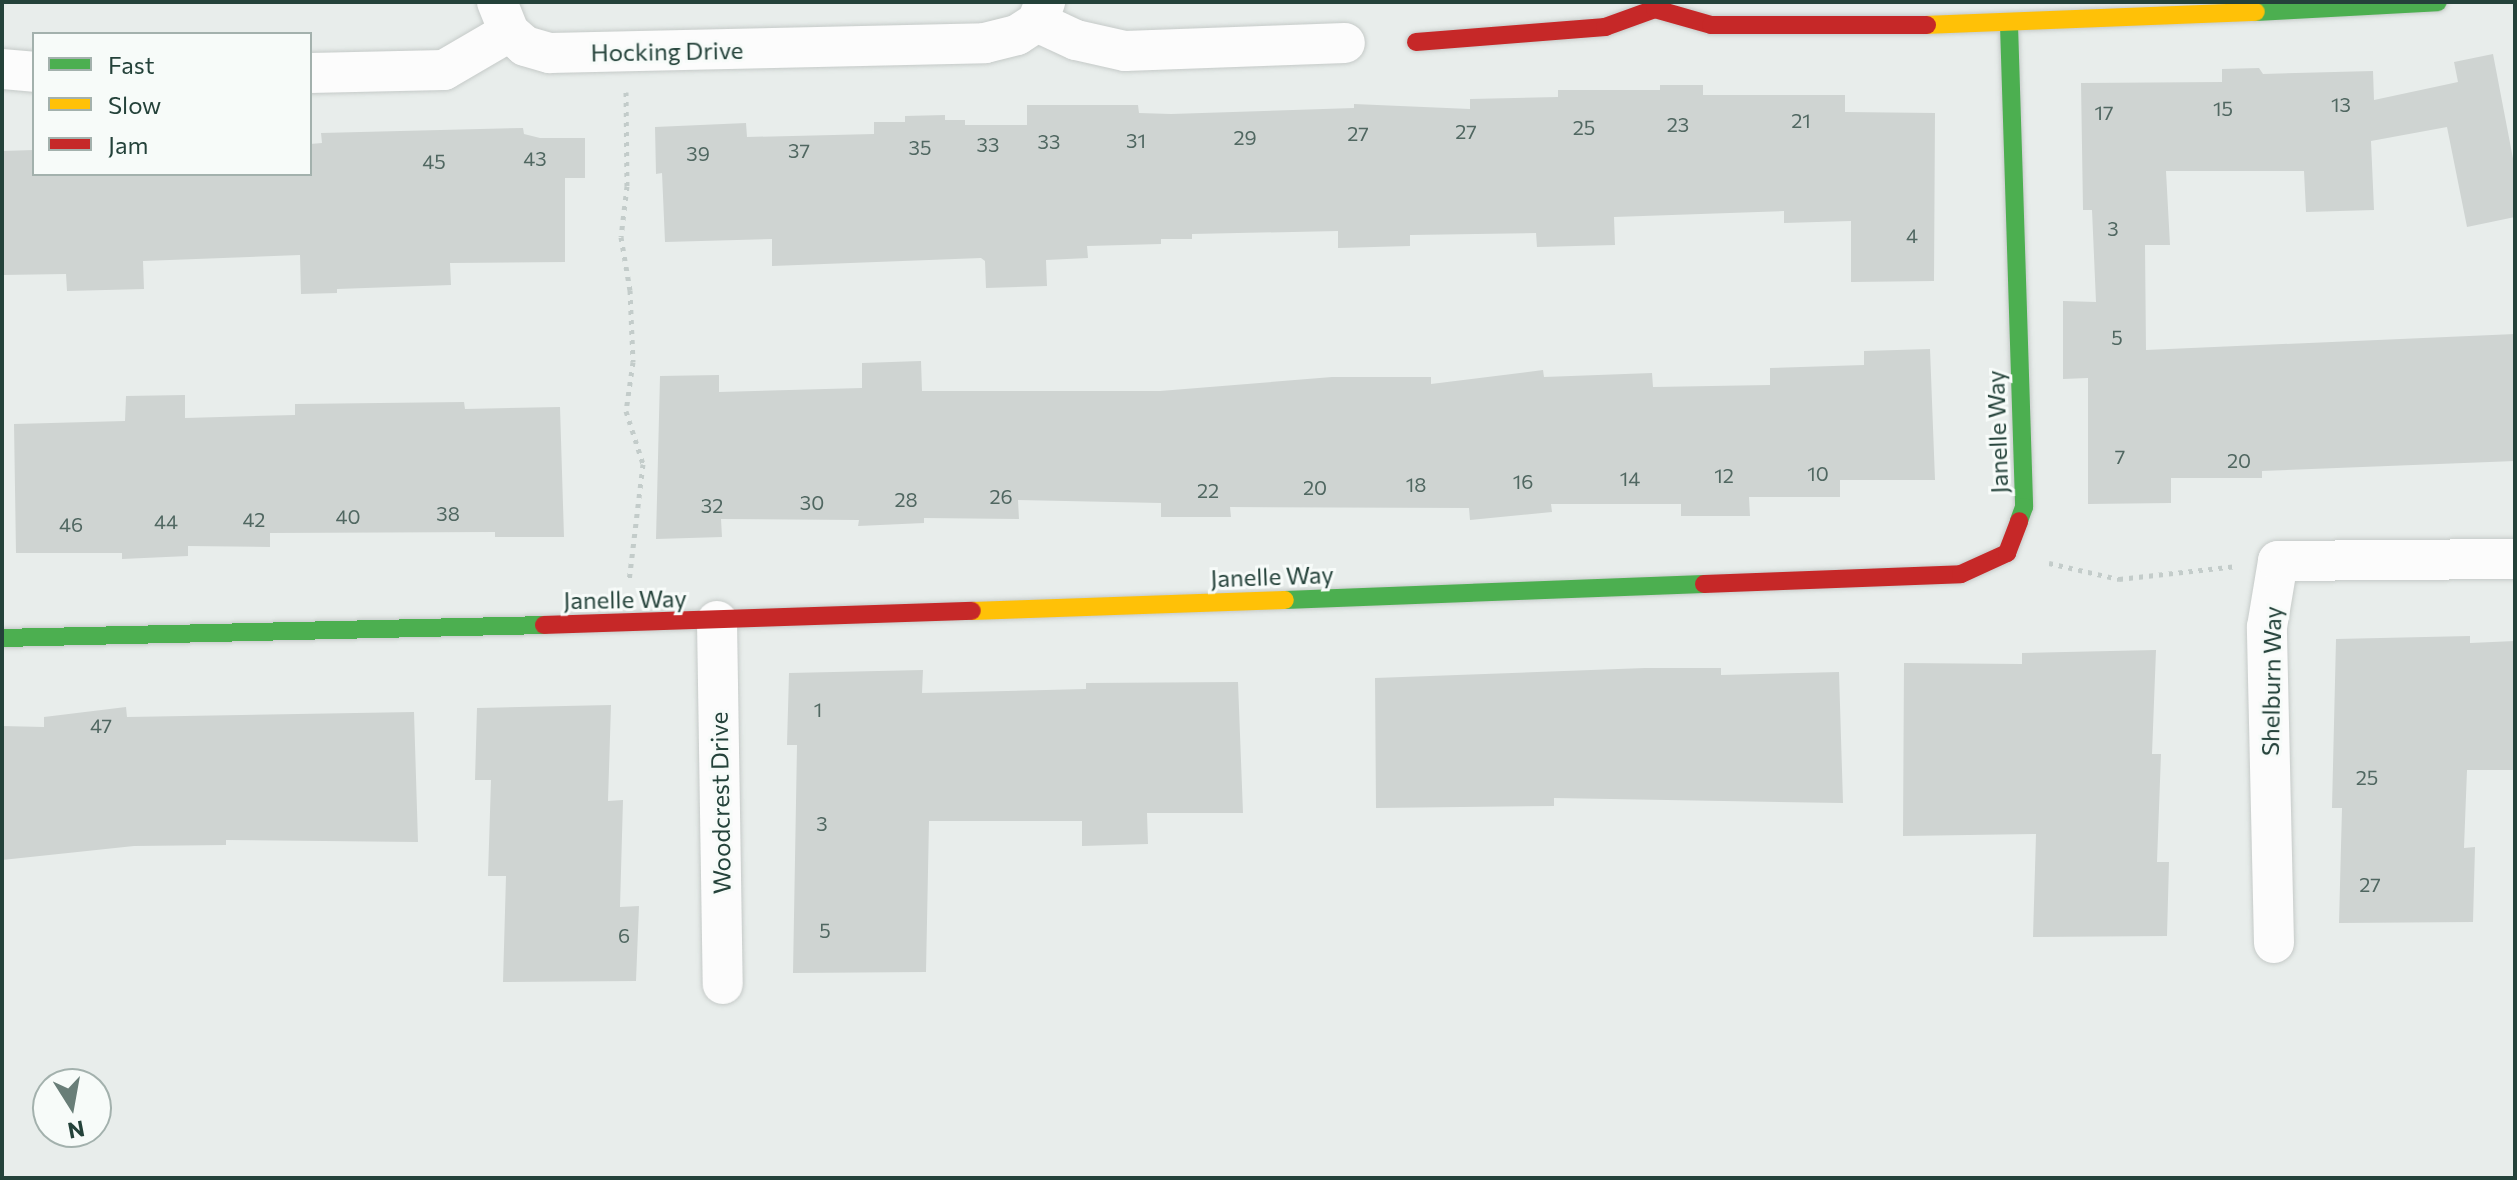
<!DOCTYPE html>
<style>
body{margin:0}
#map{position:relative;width:2517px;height:1180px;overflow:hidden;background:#e8edeb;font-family:Commissioner,sans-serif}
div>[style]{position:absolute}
.building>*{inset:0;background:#cfd4d2}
.path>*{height:5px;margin-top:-2.5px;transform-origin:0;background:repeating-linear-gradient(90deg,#c3ccca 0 4px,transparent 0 10px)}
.roads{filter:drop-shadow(0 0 2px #c5cac8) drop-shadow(0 0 2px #c5cac8)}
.street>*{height:40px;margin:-20px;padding:0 20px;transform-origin:20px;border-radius:20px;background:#fcfcfc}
.fast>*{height:18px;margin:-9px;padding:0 9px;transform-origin:9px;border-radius:9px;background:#4caf50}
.slow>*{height:18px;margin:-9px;padding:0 9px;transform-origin:9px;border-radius:9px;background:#ffc107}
.jam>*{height:18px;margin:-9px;padding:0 9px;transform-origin:9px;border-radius:9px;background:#c62828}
span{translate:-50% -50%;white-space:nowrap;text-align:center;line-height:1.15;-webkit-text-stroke:6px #f7fbf9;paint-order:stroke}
.number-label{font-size:20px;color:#506761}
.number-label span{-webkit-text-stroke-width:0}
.street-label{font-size:24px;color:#24423a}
.frame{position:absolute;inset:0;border:4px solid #24423a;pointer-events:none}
.legend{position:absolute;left:32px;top:32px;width:280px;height:144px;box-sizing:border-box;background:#f7fbf9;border:2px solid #a3b1ad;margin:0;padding:10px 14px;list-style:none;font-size:24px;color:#24423a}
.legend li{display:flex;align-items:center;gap:16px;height:40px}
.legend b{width:40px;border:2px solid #a3b1ad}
.north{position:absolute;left:32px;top:1068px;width:80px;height:80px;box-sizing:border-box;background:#f7fbf9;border:2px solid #a3b1ad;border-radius:50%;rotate:169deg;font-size:22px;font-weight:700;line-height:32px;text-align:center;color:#24423a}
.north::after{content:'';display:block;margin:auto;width:28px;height:36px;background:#697e78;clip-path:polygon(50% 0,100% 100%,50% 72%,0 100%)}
</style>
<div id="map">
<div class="building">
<i style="clip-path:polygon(2493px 54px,2515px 169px,2515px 217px,2467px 227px,2447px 127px,2371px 141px,2374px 210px,2306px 212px,2304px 171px,2166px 171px,2170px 245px,2145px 245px,2146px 350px,2515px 334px,2515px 461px,2262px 471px,2262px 478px,2171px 478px,2171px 503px,2088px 504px,2088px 378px,2063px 379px,2063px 301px,2096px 302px,2092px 210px,2083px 210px,2081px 83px,2222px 82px,2222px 69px,2259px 68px,2263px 74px,2373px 71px,2374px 100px,2458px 82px,2454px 62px)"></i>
<i style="clip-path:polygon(1660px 85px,1703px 85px,1703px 95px,1845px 95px,1845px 112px,1935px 113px,1934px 281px,1851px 282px,1851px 221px,1784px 223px,1784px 211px,1614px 217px,1615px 245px,1537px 247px,1536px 233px,1410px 235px,1410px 246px,1338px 248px,1338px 231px,1192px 234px,1192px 239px,1161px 239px,1161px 244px,1087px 246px,1088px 258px,1046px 260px,1047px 286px,986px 288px,985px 261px,981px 258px,772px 266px,772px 239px,665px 242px,662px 173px,656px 174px,655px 127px,746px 123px,747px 137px,874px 134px,874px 122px,905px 122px,905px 116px,945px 115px,945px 120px,965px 120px,965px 125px,1027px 125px,1027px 105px,1138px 105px,1139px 113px,1171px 114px,1354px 108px,1354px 104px,1470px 109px,1470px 99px,1558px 97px,1558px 90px,1660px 90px)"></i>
<i style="clip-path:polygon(523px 128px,524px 134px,540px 138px,585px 138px,585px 178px,565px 178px,565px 262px,450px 263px,451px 285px,337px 289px,337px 293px,301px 294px,300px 255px,143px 261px,144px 289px,67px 291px,66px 274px,2px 275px,2px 151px,34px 150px,34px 174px,310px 174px,310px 144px,322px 143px,321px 133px)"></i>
<i style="clip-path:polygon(1930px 349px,1935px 480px,1840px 480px,1840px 497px,1749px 497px,1750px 516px,1681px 516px,1681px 504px,1551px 504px,1552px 512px,1470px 520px,1469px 508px,1230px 507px,1231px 517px,1161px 517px,1161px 503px,1018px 500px,1019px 519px,924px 518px,924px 523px,858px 526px,859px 520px,721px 519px,722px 537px,656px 539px,660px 376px,719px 375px,719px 392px,862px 388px,862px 363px,921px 361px,922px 391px,1160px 391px,1332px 377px,1431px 377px,1431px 384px,1543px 370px,1544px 377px,1652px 373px,1653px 387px,1770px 385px,1770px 368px,1864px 365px,1864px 351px)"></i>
<i style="clip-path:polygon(185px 395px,185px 418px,295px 415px,295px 404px,464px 402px,465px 409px,560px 407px,564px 537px,495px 537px,495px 532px,270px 533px,270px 547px,188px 546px,188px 556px,122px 559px,122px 553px,16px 553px,14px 424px,125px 421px,126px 396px)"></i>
<i style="clip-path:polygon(2470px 636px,2470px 643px,2515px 641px,2515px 770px,2467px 770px,2464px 848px,2475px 847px,2473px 922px,2339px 923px,2342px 808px,2332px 808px,2336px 639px)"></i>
<i style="clip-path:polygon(2156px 650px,2152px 754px,2161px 754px,2157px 862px,2169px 862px,2167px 936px,2033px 937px,2036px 834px,1903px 836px,1904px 663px,2022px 664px,2022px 653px)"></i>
<i style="clip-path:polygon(1645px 668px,1721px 668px,1721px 675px,1839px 672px,1843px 803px,1554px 798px,1554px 806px,1376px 808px,1375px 678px)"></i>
<i style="clip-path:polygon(923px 670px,922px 693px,1086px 689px,1086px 683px,1238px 682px,1243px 813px,1147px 813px,1148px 844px,1082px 846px,1082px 821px,929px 821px,926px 972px,793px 973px,797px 745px,787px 745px,789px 673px)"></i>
<i style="clip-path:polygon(611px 705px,608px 801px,623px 800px,620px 907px,639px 906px,636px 981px,503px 982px,506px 876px,488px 876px,491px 780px,475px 780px,477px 708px)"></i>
<i style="clip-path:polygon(126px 707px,127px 717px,414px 712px,418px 842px,226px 840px,226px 845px,134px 846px,2px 860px,2px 726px,44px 727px,44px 717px)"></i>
</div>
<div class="path">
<i style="left:626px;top:92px;width:94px;rotate:89.4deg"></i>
<i style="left:627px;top:186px;width:51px;rotate:96.7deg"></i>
<i style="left:621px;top:237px;width:54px;rotate:80.4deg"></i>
<i style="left:630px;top:290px;width:72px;rotate:87.6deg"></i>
<i style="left:633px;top:362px;width:49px;rotate:98.1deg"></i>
<i style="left:626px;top:411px;width:56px;rotate:72.2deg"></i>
<i style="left:643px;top:464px;width:118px;rotate:96.8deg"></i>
<i style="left:2049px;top:563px;width:72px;rotate:12.9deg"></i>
<i style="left:2119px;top:579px;width:119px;rotate:-6.3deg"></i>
</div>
<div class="roads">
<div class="street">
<i style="left:497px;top:2px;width:32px;rotate:68deg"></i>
<i style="left:509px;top:32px;width:21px;rotate:41deg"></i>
<i style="left:525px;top:46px;width:26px;rotate:16deg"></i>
<i style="left:550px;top:53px;width:435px;rotate:-1.3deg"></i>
<i style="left:985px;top:43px;width:33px;rotate:-14deg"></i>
<i style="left:1017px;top:35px;width:24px;rotate:-33deg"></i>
<i style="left:1037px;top:22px;width:22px;rotate:-68deg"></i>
<i style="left:1037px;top:22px;width:43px;rotate:24.8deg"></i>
<i style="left:1076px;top:40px;width:50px;rotate:12.7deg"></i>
<i style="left:1125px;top:51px;width:220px;rotate:-2.1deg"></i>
<i style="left:2px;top:69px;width:32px;rotate:5deg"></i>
<i style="left:310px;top:73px;width:134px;rotate:-1.3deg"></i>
<i style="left:444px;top:70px;width:75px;rotate:-30.3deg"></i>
<i style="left:717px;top:621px;width:363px;rotate:89.1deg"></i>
<i style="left:2274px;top:943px;width:316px;rotate:-91.3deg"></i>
<i style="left:2267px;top:627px;width:67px;rotate:-80.5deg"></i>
<i style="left:2278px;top:561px;width:237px;rotate:-0.5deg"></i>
</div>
<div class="fast">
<i style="left:2256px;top:12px;width:182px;rotate:-3.1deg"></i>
<i style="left:2009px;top:25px;width:482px;rotate:88.2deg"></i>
<i style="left:2024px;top:507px;width:15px;rotate:110deg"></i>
<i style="left:1285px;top:600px;width:419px;rotate:-2.2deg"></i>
<i style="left:2px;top:638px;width:542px;rotate:-1.37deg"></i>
</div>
<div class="slow">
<i style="left:1927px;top:25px;width:329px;rotate:-2.3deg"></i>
<i style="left:972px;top:611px;width:313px;rotate:-2deg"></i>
</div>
<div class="jam">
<i style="left:1416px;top:42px;width:190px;rotate:-4.5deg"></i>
<i style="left:1605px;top:27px;width:53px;rotate:-19.8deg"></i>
<i style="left:1655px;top:9px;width:58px;rotate:15.9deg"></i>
<i style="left:1711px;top:25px;width:216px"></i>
<i style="left:1704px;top:584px;width:257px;rotate:-2.2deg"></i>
<i style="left:1961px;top:574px;width:51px;rotate:-24.5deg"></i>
<i style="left:2007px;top:553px;width:34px;rotate:-69deg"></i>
<i style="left:544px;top:625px;width:428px;rotate:-1.9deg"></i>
</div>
</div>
<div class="number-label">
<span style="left:2341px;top:104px">13</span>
<span style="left:2223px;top:108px">15</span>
<span style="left:2104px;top:112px">17</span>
<span style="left:1801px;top:120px">21</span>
<span style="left:1678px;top:124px">23</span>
<span style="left:1584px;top:127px">25</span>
<span style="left:1466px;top:131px">27</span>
<span style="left:1358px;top:133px">27</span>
<span style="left:1245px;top:137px">29</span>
<span style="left:1136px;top:140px">31</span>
<span style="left:1049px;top:141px">33</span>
<span style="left:988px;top:144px">33</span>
<span style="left:920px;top:147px">35</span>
<span style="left:799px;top:150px">37</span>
<span style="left:698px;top:153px">39</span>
<span style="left:535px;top:158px">43</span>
<span style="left:434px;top:161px">45</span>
<span style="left:2113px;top:228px">3</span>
<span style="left:1912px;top:235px">4</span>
<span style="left:2117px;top:337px">5</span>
<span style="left:2120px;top:456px">7</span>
<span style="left:2239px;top:460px">20</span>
<span style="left:1818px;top:473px">10</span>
<span style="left:1724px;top:475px">12</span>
<span style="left:1630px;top:478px">14</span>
<span style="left:1523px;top:481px">16</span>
<span style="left:1416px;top:484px">18</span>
<span style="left:1315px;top:487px">20</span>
<span style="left:1208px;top:490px">22</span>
<span style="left:1001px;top:496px">26</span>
<span style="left:906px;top:499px">28</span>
<span style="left:812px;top:502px">30</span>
<span style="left:712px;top:505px">32</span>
<span style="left:448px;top:513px">38</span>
<span style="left:348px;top:516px">40</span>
<span style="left:254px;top:519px">42</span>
<span style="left:166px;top:521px">44</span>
<span style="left:71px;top:524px">46</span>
<span style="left:818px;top:709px">1</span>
<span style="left:101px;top:725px">47</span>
<span style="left:2367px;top:777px">25</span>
<span style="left:822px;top:823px">3</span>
<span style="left:2370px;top:884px">27</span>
<span style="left:825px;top:930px">5</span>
<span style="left:624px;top:935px">6</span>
</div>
<div class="street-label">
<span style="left:667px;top:51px;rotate:-1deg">Hocking Drive</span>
<span style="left:1997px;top:432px;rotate:-92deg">Janelle Way</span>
<span style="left:1272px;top:576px;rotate:-2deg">Janelle Way</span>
<span style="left:625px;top:599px;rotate:-1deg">Janelle Way</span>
<span style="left:2271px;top:681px;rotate:-89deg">Shelburn Way</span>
<span style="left:720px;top:803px;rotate:-91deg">Woodcrest Drive</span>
</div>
<div class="frame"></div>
<ul class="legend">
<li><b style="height:10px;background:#4caf50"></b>Fast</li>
<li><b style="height:10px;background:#ffc107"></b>Slow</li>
<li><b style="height:10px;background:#c62828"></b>Jam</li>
</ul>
<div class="north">N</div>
</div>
